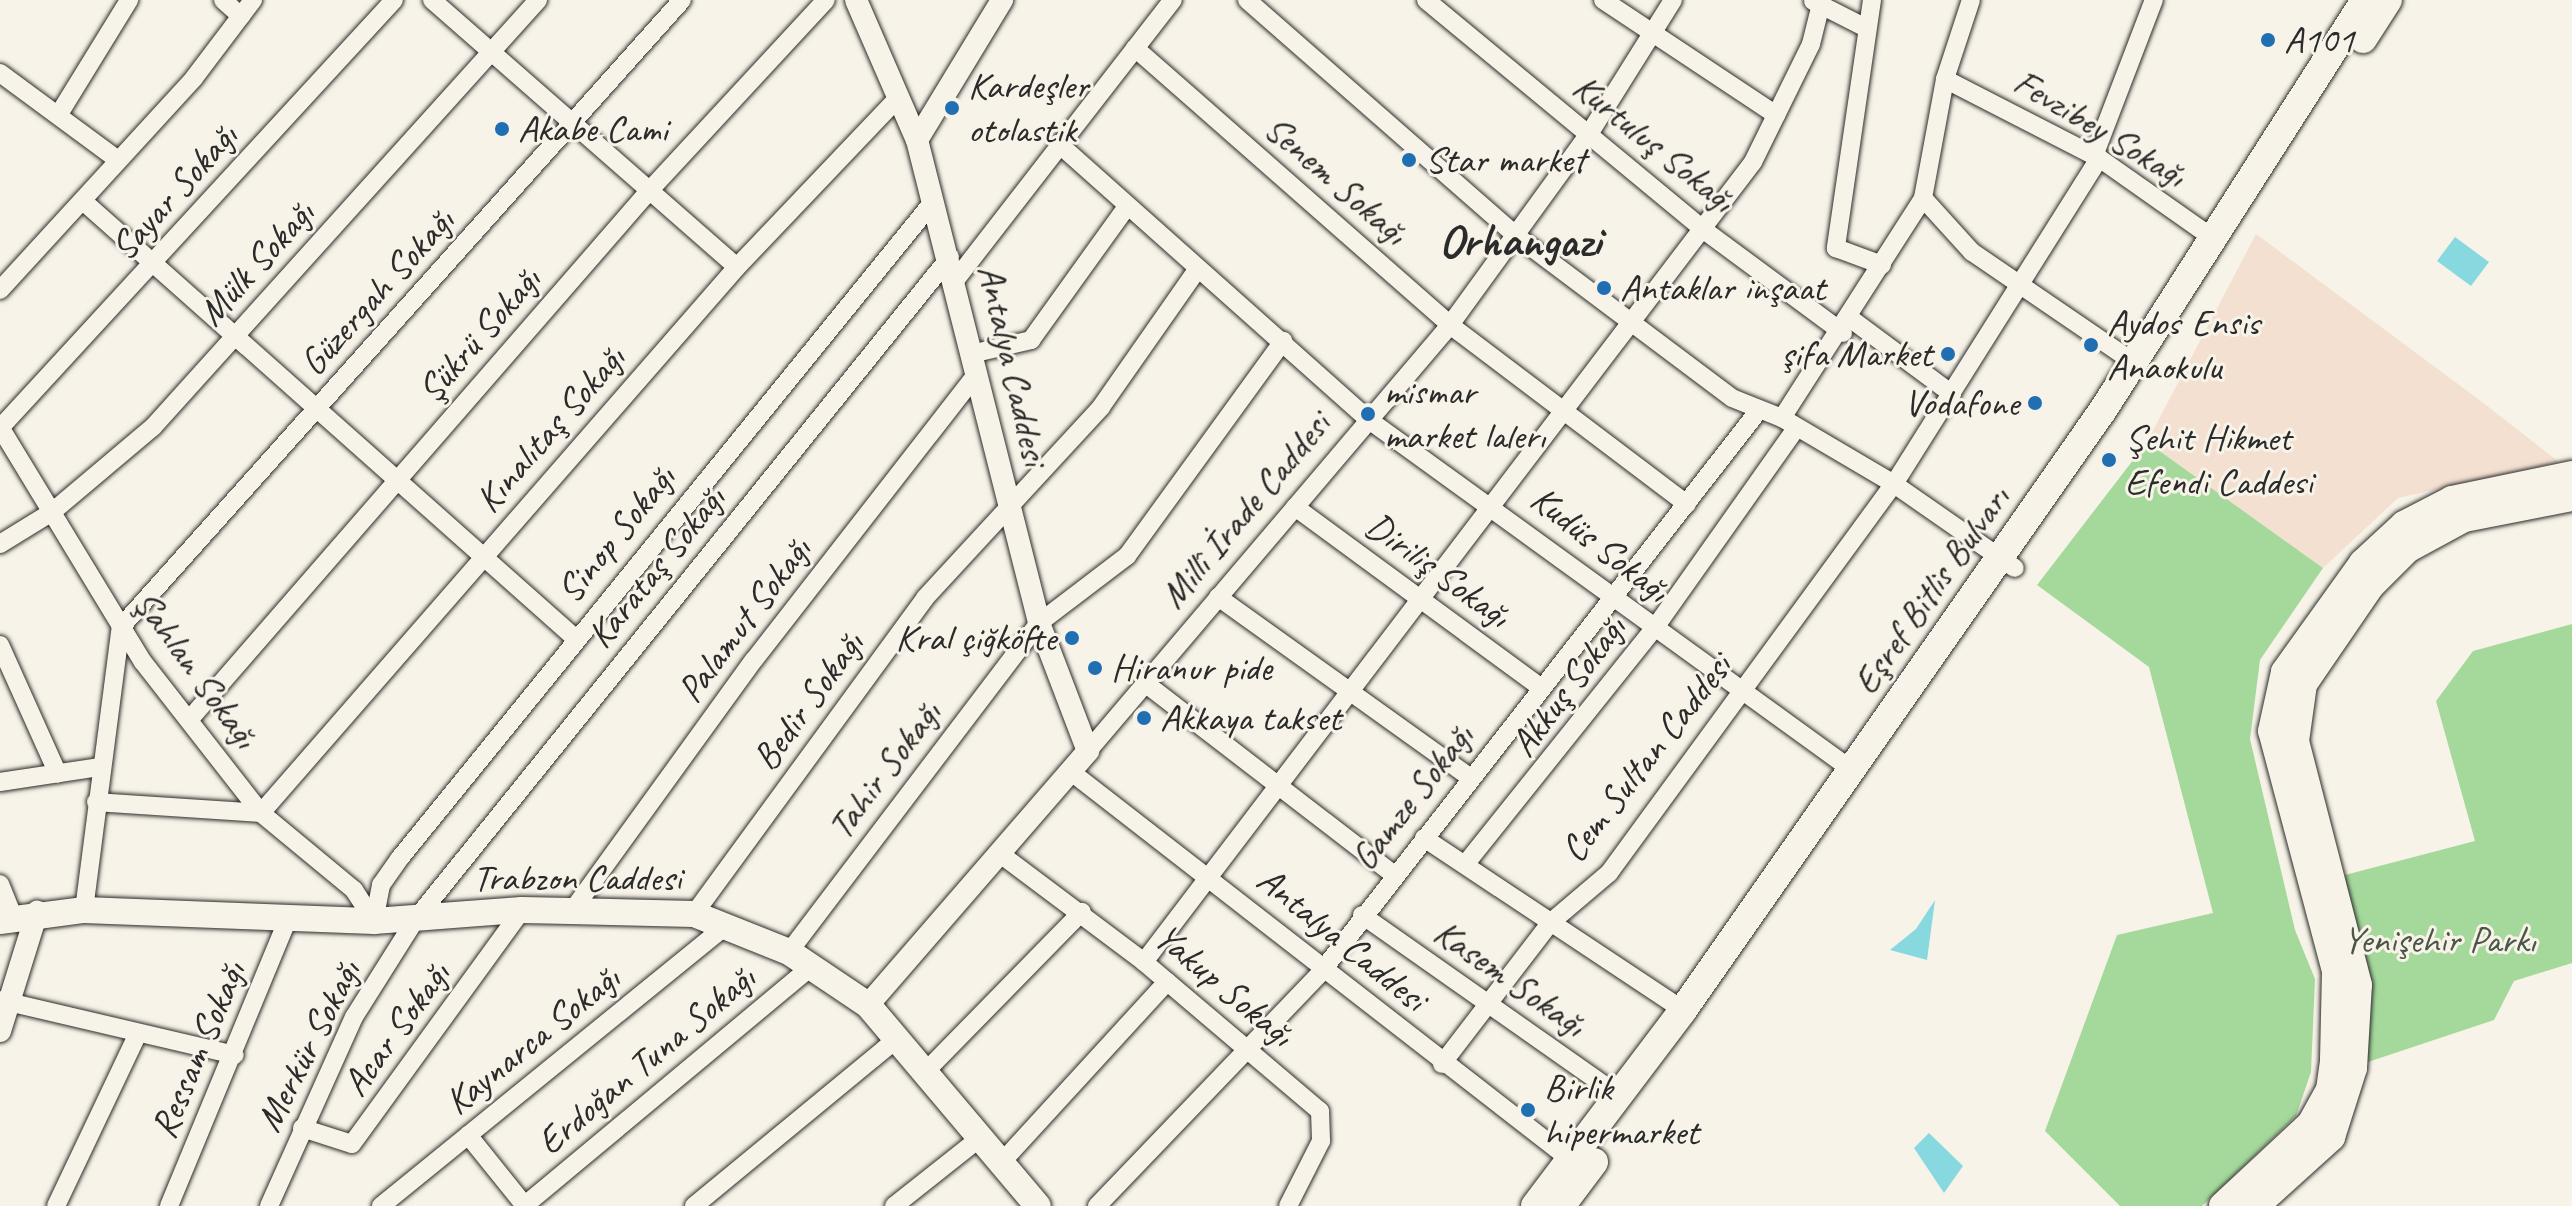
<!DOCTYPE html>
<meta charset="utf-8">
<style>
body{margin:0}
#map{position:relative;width:2572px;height:1206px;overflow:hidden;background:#f7f3e8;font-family:Caveat,sans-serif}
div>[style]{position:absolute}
.built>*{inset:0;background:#f3e0d1}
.green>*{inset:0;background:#a5d99b}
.water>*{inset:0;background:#87d9df}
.roads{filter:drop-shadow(0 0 2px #2b2b2b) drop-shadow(0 0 2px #2b2b2b)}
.minor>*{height:18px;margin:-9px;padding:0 9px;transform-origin:9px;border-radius:9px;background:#f7f3e8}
.tertiary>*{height:22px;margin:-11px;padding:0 11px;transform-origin:11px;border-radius:11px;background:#f7f3e8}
.secondary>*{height:26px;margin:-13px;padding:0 13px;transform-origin:13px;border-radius:13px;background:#f7f3e8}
.primary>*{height:28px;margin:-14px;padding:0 14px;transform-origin:14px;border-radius:14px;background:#f7f3e8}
.dots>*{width:22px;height:22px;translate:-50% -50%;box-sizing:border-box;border:4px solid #f7f3e8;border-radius:50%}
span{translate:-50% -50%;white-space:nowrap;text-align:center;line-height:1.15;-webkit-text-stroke:6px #f7f3e8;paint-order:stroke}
.poi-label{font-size:38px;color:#2b2b2b}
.left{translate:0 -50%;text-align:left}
.right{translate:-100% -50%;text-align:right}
.street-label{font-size:38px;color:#2b2b2b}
.park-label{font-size:38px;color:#4a5647}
.district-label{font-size:46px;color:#2b2b2b;font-weight:700}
</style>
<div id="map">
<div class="built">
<i style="clip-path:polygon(2256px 234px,2482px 402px,2559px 462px,2398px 498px,2323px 568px,2147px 442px)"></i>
</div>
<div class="green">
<i style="clip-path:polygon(2147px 442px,2323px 568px,2260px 660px,2250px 739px,2295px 930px,2315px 979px,2311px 1072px,2296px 1116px,2202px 1206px,2120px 1206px,2045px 1131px,2117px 935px,2213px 913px,2149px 667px,2037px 585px)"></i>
<i style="clip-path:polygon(2572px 624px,2572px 963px,2514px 981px,2494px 1020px,2368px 1062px,2345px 875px,2475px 841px,2436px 701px,2473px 651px)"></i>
</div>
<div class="water">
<i style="clip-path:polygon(2455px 237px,2489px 262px,2471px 286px,2437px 261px)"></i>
<i style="clip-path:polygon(1935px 900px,1927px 960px,1890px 950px,1916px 929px)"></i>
<i style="clip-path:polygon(1929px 1133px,1963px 1166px,1944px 1193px,1914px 1148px)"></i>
</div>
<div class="roads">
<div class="minor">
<i style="left:223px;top:0;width:24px;rotate:42deg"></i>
<i style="left:432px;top:0;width:405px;rotate:41.2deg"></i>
<i style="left:1247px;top:0;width:356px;rotate:41.2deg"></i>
<i style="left:1515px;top:235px;width:271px;rotate:36.9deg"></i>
<i style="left:1732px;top:398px;width:54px;rotate:21.8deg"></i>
<i style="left:1782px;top:418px;width:130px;rotate:30.5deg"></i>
<i style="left:1894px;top:484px;width:147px;rotate:34.8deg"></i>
<i style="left:1426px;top:0;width:361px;rotate:39.6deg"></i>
<i style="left:1704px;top:230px;width:173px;rotate:36.5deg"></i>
<i style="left:1603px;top:0;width:208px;rotate:33.6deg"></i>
<i style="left:1872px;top:0;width:251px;rotate:98.3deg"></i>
<i style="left:1836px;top:248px;width:49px;rotate:20.3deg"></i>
<i style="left:1813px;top:1px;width:59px;rotate:27deg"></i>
<i style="left:1135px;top:48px;width:419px;rotate:41.3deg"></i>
<i style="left:1450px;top:325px;width:297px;rotate:37.1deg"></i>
<i style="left:0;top:73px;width:147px;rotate:36.4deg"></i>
<i style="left:1945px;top:79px;width:173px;rotate:27.2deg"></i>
<i style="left:2099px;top:158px;width:144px;rotate:35.1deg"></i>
<i style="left:59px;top:114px;width:134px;rotate:-58.4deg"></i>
<i style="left:1059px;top:144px;width:415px;rotate:41.7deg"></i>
<i style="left:1369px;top:420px;width:596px;rotate:35.93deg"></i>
<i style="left:2094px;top:156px;width:167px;rotate:-69deg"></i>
<i style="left:1923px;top:198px;width:73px;rotate:47.8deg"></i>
<i style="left:1972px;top:252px;width:197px;rotate:34.3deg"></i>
<i style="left:83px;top:201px;width:658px;rotate:41.61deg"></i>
<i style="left:957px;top:278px;width:352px;rotate:-52.2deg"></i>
<i style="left:0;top:290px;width:287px;rotate:-47.5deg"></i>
<i style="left:194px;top:78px;width:98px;rotate:-52.9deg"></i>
<i style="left:1851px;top:319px;width:126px;rotate:36.6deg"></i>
<i style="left:971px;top:354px;width:62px;rotate:-13.1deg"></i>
<i style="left:1031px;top:340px;width:163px;rotate:-54.3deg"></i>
<i style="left:1782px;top:418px;width:261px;rotate:-57.3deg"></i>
<i style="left:1923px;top:198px;width:121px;rotate:-79.5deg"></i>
<i style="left:1945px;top:79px;width:83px;rotate:-71.8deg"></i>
<i style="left:0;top:427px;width:275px;rotate:58.7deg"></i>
<i style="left:143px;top:662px;width:192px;rotate:52deg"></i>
<i style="left:261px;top:813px;width:121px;rotate:39.6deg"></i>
<i style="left:354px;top:890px;width:37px;rotate:57deg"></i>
<i style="left:1px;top:427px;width:580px;rotate:-47.37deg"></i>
<i style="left:1295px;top:507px;width:305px;rotate:36.3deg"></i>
<i style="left:0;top:544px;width:61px;rotate:-31.6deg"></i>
<i style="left:52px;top:512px;width:132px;rotate:-40.1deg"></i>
<i style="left:153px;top:427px;width:575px;rotate:-47.96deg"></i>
<i style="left:1218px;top:597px;width:311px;rotate:35.6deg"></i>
<i style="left:0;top:645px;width:141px;rotate:65.8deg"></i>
<i style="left:1145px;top:683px;width:314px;rotate:37.6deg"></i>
<i style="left:189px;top:720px;width:701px;rotate:-48.99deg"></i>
<i style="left:649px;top:191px;width:260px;rotate:-47.2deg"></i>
<i style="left:1088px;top:751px;width:559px;rotate:-49.64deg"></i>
<i style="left:1450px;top:325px;width:236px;rotate:-54deg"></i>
<i style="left:1589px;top:134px;width:158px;rotate:-57.9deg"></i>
<i style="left:1070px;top:771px;width:636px;rotate:37.84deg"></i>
<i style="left:0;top:782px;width:100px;rotate:-8.6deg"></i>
<i style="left:96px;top:802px;width:165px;rotate:3.8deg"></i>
<i style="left:261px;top:813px;width:724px;rotate:-48.92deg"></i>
<i style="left:737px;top:267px;width:235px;rotate:-46.4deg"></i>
<i style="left:1424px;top:838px;width:311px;rotate:33.6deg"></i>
<i style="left:999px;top:853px;width:181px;rotate:36.9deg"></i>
<i style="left:1144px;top:962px;width:231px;rotate:40.3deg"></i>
<i style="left:1320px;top:1111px;width:30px;rotate:88deg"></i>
<i style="left:1321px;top:1141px;width:73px;rotate:116.9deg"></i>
<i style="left:1467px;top:862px;width:299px;rotate:-51.3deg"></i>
<i style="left:1654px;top:629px;width:247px;rotate:-54.7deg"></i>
<i style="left:0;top:884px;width:35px;rotate:68deg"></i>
<i style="left:84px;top:910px;width:285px;rotate:-82.6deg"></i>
<i style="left:121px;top:627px;width:841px;rotate:-48.18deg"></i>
<i style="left:572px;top:911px;width:310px;rotate:-54.1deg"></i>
<i style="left:754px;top:660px;width:361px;rotate:-52.1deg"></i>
<i style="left:694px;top:914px;width:391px;rotate:-53.8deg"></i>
<i style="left:925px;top:598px;width:260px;rotate:-47.3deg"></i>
<i style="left:1101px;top:407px;width:164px;rotate:-55deg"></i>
<i style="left:1362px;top:915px;width:315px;rotate:35.1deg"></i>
<i style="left:374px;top:921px;width:37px;rotate:-79deg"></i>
<i style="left:381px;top:885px;width:33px;rotate:-55deg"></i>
<i style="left:400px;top:858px;width:845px;rotate:-50.91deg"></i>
<i style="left:789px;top:952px;width:413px;rotate:-52.8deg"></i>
<i style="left:1039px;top:623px;width:111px;rotate:-37.3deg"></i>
<i style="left:1127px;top:556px;width:266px;rotate:-54deg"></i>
<i style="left:1144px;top:962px;width:1005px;rotate:-52.72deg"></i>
<i style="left:1753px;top:162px;width:131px;rotate:-63.8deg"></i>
<i style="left:1811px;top:44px;width:45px;rotate:-76deg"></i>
<i style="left:0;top:1000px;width:241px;rotate:13.2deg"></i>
<i style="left:1442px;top:1064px;width:178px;rotate:-52.5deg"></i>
<i style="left:1550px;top:923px;width:77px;rotate:-40.3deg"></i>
<i style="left:1609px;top:873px;width:482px;rotate:-53.8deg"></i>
<i style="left:1894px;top:484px;width:385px;rotate:-57.8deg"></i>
<i style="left:928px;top:1069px;width:220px;rotate:-45.6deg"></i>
<i style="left:302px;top:1128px;width:52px;rotate:17.7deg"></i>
<i style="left:352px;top:1144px;width:289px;rotate:-54deg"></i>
<i style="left:468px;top:1135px;width:91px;rotate:51.2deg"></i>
<i style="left:1001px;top:1163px;width:246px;rotate:-47.5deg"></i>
<i style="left:56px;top:1206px;width:191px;rotate:-64.6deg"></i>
<i style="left:169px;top:1206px;width:311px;rotate:-67.5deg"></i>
<i style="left:269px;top:1206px;width:207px;rotate:-65.8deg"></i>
<i style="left:354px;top:1017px;width:115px;rotate:-57.8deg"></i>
<i style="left:415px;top:920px;width:852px;rotate:-51.1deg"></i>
<i style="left:381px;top:1206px;width:444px;rotate:-39.1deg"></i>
<i style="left:524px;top:1206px;width:373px;rotate:-39.8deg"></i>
<i style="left:694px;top:1206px;width:266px;rotate:-39.5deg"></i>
<i style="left:894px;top:1206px;width:111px;rotate:-38.4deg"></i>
<i style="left:1097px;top:1206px;width:325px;rotate:-46.2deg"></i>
<i style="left:1322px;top:971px;width:711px;rotate:-52.08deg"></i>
</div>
<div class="tertiary">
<i style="left:856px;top:0;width:153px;rotate:66.5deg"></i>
<i style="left:917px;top:140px;width:498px;rotate:75.8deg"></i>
<i style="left:1039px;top:623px;width:137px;rotate:69.1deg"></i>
<i style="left:1088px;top:751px;width:336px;rotate:130.9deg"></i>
<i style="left:917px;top:140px;width:164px;rotate:-58.7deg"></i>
<i style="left:0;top:1031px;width:125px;rotate:-72.7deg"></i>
</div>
<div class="secondary">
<i style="left:0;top:921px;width:85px;rotate:-7.5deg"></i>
<i style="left:84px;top:910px;width:290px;rotate:2.2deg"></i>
<i style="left:374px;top:921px;width:148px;rotate:-4.3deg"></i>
<i style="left:522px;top:910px;width:172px;rotate:1.3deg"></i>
<i style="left:694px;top:914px;width:102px;rotate:21.8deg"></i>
<i style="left:789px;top:952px;width:95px;rotate:33.9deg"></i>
<i style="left:868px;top:1005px;width:263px;rotate:49.8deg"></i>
</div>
<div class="primary">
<i style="left:2363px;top:39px;width:46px;rotate:-57.3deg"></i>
<i style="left:1535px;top:1206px;width:246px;rotate:-52.9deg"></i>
<i style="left:1683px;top:1010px;width:732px;rotate:-55.01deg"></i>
<i style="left:2103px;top:410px;width:487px;rotate:-57.4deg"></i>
<i style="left:1561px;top:1206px;width:55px;rotate:-53.1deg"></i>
<i style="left:2223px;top:1206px;width:120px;rotate:-43deg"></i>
<i style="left:2311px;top:1124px;width:39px;rotate:-61deg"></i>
<i style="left:2330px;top:1090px;width:30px;rotate:-82deg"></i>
<i style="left:2334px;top:1060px;width:89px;rotate:-88.7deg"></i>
<i style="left:2336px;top:971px;width:248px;rotate:-104.9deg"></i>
<i style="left:2272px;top:731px;width:60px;rotate:-77.6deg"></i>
<i style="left:2285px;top:672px;width:134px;rotate:-54.4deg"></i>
<i style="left:2363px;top:563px;width:56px;rotate:-42.8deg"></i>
<i style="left:2404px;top:525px;width:54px;rotate:-27.5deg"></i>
<i style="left:2452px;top:500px;width:123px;rotate:-11.8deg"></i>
<i style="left:2255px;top:1206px;width:103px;rotate:-42.2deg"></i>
<i style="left:2331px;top:1137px;width:72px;rotate:-72.3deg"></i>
<i style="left:2353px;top:1068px;width:83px;rotate:-86.6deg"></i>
<i style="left:2358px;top:985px;width:252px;rotate:-104.5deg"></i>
<i style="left:2295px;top:741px;width:58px;rotate:-82deg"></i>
<i style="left:2303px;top:684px;width:119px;rotate:-55.6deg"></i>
<i style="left:2370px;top:586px;width:52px;rotate:-45deg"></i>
<i style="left:2407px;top:549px;width:65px;rotate:-28.5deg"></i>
<i style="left:2464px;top:518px;width:110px;rotate:-11deg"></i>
</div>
</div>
<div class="dots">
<i style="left:2268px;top:40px;background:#1f6fb2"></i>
<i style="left:952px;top:108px;background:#1f6fb2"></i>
<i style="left:502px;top:129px;background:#1f6fb2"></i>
<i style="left:1409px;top:160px;background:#1f6fb2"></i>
<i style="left:1604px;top:288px;background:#1f6fb2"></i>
<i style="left:2091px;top:345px;background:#1f6fb2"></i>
<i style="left:1948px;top:354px;background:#1f6fb2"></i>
<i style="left:2035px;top:403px;background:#1f6fb2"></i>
<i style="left:1368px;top:414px;background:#1f6fb2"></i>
<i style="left:2109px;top:460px;background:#1f6fb2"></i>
<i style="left:1072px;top:638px;background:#1f6fb2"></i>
<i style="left:1095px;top:668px;background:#1f6fb2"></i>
<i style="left:1144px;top:718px;background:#1f6fb2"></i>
<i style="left:1528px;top:1110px;background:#1f6fb2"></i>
</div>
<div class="poi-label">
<span class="left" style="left:2284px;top:40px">A101</span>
<span class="left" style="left:968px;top:108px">Kardeşler<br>otolastik</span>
<span class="left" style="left:518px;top:129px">Akabe Cami</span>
<span class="left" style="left:1425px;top:160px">Star market</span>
<span class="left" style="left:1620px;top:288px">Antaklar inşaat</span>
<span class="left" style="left:2107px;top:345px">Aydos Ensis<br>Anaokulu</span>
<span class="right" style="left:1932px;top:354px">şifa Market</span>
<span class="left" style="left:1384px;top:414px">mismar<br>market lalerı</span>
<span class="right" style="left:2019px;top:403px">Vodafone</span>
<span class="left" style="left:2125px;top:460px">Şehit Hikmet<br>Efendi Caddesi</span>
<span class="right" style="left:1056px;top:638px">Kral çiğköfte</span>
<span class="left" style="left:1111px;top:668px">Hiranur pide</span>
<span class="left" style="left:1160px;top:718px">Akkaya takset</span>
<span class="left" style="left:1544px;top:1110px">Birlik<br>hipermarket</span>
</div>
<div class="street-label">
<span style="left:2100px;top:128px;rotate:31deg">Fevzibey Sokağı</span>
<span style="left:1654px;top:143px;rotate:39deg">Kurtuluş Sokağı</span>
<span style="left:1336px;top:180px;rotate:41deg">Senem Sokağı</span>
<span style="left:174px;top:192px;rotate:-48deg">Sayar Sokağı</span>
<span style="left:256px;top:263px;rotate:-48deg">Mülk Sokağı</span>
<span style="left:377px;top:292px;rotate:-48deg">Güzergah Sokağı</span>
<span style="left:479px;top:335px;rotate:-49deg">Şükrü Sokağı</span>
<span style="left:1013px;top:365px;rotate:77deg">Antalya Caddesi</span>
<span style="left:550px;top:429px;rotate:-49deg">Kınalıtaş Sokağı</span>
<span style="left:1245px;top:510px;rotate:-50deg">Millî İrade Caddesi</span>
<span style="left:616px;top:534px;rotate:-51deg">Sinop Sokağı</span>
<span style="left:1600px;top:544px;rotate:38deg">Kudüs Sokağı</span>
<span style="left:656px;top:567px;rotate:-51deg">Karataş Sokağı</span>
<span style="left:1438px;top:570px;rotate:36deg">Diriliş Sokağı</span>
<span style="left:1931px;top:590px;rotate:-55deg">Eşref Bitlis Bulvarı</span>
<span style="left:744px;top:620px;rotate:-53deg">Palamut Sokağı</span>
<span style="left:196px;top:669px;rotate:54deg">Şahlan Sokağı</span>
<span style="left:1568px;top:686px;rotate:-53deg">Akkuş Sokağı</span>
<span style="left:808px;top:701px;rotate:-54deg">Bedir Sokağı</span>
<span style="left:1646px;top:758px;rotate:-52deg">Cem Sultan Caddesi</span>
<span style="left:884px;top:770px;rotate:-53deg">Tahir Sokağı</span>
<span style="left:1412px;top:797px;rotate:-52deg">Gamze Sokağı</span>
<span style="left:577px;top:878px">Trabzon Caddesi</span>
<span style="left:1342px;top:939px;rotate:39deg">Antalya Caddesi</span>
<span style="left:1510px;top:978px;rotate:35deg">Kasem Sokağı</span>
<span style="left:1224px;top:985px;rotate:40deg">Yakup Sokağı</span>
<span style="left:396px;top:1029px;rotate:-54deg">Acar Sokağı</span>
<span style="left:532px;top:1040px;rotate:-39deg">Kaynarca Sokağı</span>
<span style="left:308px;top:1046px;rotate:-63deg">Merkür Sokağı</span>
<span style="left:198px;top:1050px;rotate:-67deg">Ressam Sokağı</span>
<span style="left:646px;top:1060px;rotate:-40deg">Erdoğan Tuna Sokağı</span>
</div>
<div class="park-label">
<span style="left:2439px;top:940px">Yenişehir Parkı</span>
</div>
<div class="district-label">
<span style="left:1520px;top:241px">Orhangazi</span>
</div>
</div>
